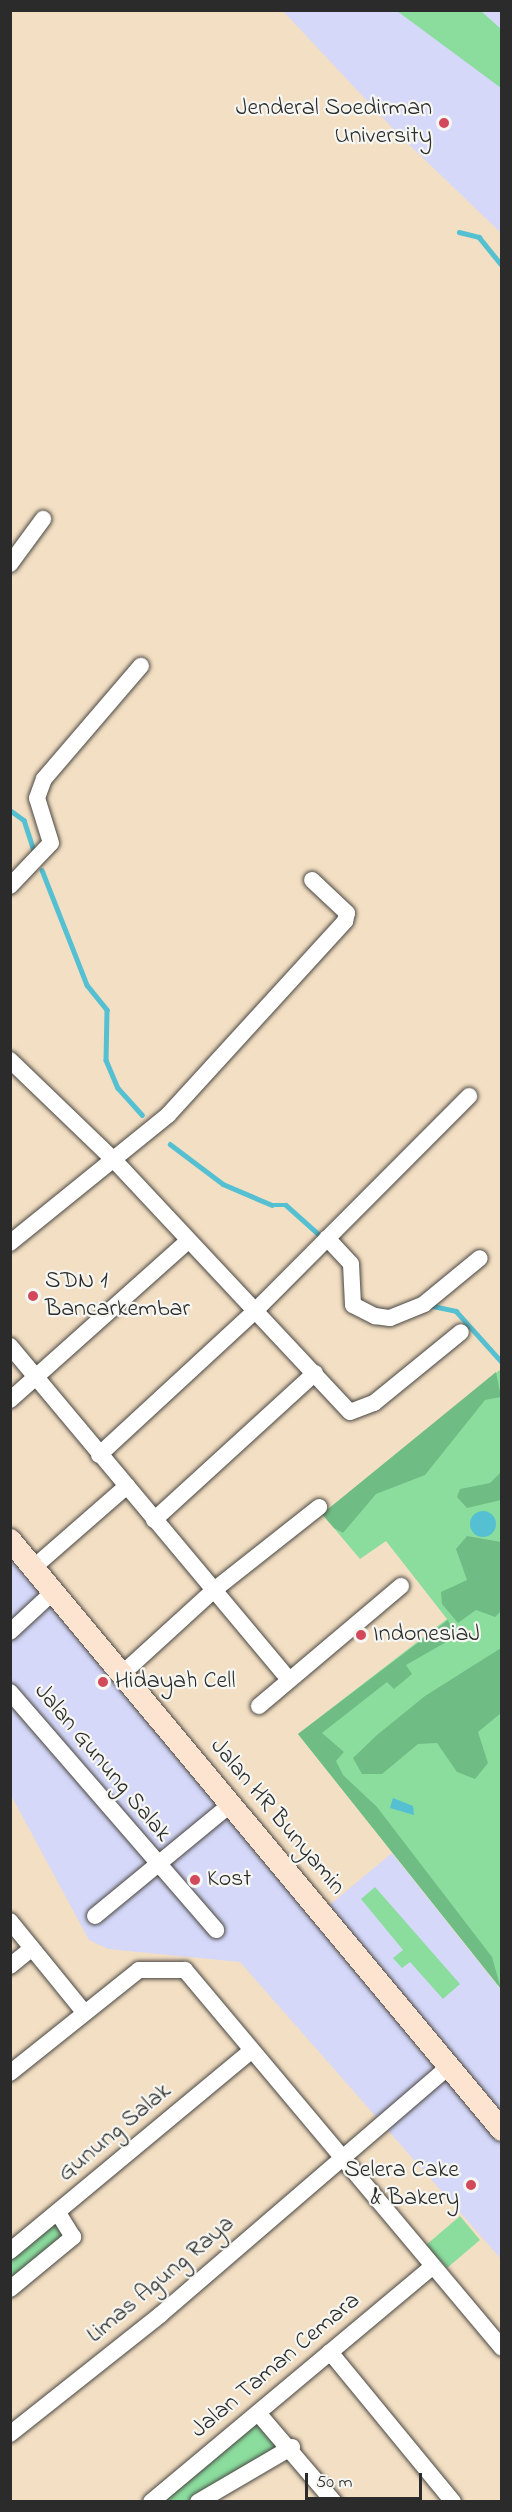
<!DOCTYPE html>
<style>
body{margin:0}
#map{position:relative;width:512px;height:2512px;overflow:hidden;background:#f3dfc3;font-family:"Indie Flower",sans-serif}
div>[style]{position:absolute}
.built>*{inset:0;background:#d5d8f9}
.green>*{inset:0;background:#8bdd9e}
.forest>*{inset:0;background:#70bc85}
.water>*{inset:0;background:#55c0d1}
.round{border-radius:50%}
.stream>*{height:4.5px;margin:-2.25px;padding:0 2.25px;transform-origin:2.25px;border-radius:2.25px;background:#55c0d1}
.roads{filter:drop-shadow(0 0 2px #494642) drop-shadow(0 0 2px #494642)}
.street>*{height:16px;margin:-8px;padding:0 8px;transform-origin:8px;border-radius:8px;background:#fff}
.secondary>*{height:22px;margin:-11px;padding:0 11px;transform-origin:11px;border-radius:11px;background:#fde4d0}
.dots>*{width:16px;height:16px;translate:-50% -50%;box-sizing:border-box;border:3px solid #f6f6f2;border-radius:50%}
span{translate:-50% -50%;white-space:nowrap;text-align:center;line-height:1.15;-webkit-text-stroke:4.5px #f6f6f2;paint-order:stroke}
.poi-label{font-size:24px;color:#2b2b2b}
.right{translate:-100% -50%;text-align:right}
.left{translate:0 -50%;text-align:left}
.street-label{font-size:24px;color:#2b2b2b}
.frame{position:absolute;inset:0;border:12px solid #2b2b2b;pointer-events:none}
.scale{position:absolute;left:305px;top:2473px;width:117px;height:27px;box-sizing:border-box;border:3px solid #2b2b2b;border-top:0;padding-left:8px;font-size:18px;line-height:21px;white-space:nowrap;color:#2b2b2b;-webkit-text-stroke:4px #f6f6f2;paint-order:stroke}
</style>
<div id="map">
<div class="built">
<i style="clip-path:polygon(283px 11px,501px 11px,501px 233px,397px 133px)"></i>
<i style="clip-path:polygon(10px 1541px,321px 1912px,392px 1853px,501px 1990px,501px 2259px,240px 1962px,108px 1949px,89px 1940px,11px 1795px)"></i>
</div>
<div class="green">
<i style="clip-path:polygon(397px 11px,481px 11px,501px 29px,501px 88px)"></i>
<i style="clip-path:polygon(501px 1369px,501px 1989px,298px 1734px,447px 1619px,386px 1541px,360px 1559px,322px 1514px)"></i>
<i style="clip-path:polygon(375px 1887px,460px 1984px,443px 1999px,410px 1962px,402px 1968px,393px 1958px,403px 1950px,361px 1899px)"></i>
<i style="clip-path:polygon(460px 2216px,480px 2240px,447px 2268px,426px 2245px)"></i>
<i style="clip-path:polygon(56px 2219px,69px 2238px,11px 2285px,11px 2257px)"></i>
<i style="clip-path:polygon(258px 2420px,285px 2446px,190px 2501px,159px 2502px)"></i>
</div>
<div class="forest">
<i style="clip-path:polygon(496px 1372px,501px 1397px,485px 1400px,425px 1475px,376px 1494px,343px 1533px,334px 1528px,322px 1514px)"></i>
<i style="clip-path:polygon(501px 1472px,501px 1500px,467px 1508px,457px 1497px,460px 1489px,490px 1483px)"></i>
<i style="clip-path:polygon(467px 1536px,501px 1542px,501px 1611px,495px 1617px,476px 1610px,458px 1623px,442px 1604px,441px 1592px,467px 1580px,456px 1549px)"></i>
<i style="clip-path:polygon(448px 1620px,455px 1637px,406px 1665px,412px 1674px,394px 1689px,387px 1682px,322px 1733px,344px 1752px,336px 1761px,343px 1775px,377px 1807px,492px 1957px,501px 1989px,298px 1734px)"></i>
<i style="clip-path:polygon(501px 1648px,501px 1713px,478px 1732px,488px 1763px,475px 1779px,457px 1772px,437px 1743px,418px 1744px,382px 1774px,362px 1774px,353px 1758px,377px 1735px,425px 1696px)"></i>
</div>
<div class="water">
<i class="round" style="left:470px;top:1511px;width:26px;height:26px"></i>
<i style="clip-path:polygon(393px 1798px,413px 1806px,414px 1815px,390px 1808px)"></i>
</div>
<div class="stream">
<i style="left:459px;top:232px;width:21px;rotate:14deg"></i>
<i style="left:479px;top:237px;width:36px;rotate:51deg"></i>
<i style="left:10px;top:810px;width:17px;rotate:36deg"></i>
<i style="left:24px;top:820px;width:33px;rotate:72deg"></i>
<i style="left:42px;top:870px;width:123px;rotate:68.6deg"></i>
<i style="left:87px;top:985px;width:32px;rotate:51deg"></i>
<i style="left:107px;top:1010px;width:50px;rotate:91.1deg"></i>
<i style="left:106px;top:1060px;width:30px;rotate:67deg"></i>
<i style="left:118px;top:1088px;width:36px;rotate:48deg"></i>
<i style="left:170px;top:1144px;width:66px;rotate:37deg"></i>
<i style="left:223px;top:1184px;width:53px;rotate:23.2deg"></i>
<i style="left:272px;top:1205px;width:14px"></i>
<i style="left:286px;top:1205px;width:50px;rotate:41.7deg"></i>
<i style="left:433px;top:1306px;width:24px;rotate:12deg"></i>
<i style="left:456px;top:1311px;width:69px;rotate:48deg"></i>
</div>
<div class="roads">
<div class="street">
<i style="left:10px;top:564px;width:56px;rotate:-53.7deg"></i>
<i style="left:10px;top:886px;width:59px;rotate:-46.4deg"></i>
<i style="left:51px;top:843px;width:47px;rotate:-107.3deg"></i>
<i style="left:37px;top:798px;width:20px;rotate:-70deg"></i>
<i style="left:44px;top:779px;width:149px;rotate:-49.4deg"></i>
<i style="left:10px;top:1060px;width:144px;rotate:43.9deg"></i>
<i style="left:114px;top:1160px;width:345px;rotate:46.9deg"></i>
<i style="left:350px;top:1412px;width:26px;rotate:-21deg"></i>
<i style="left:374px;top:1403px;width:112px;rotate:-39.2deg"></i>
<i style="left:327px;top:1238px;width:35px;rotate:47deg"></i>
<i style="left:351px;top:1264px;width:41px;rotate:87.2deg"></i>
<i style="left:353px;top:1305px;width:25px;rotate:27deg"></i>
<i style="left:375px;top:1316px;width:15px;rotate:8deg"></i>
<i style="left:390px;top:1318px;width:37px;rotate:-22deg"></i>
<i style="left:424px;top:1304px;width:72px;rotate:-39.4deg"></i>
<i style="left:10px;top:1243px;width:203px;rotate:-39deg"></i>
<i style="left:168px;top:1115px;width:263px;rotate:-47.6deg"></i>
<i style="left:345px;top:921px;width:8px;rotate:-76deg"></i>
<i style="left:347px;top:913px;width:48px;rotate:-136.7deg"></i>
<i style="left:10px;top:1346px;width:434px;rotate:50.1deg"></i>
<i style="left:10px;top:1400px;width:239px;rotate:-41.8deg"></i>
<i style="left:99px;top:1455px;width:214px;rotate:-42.7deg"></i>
<i style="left:256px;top:1310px;width:302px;rotate:-45.1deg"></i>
<i style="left:154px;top:1520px;width:218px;rotate:-42.4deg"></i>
<i style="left:33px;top:1568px;width:125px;rotate:-41.1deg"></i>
<i style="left:10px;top:1632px;width:59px;rotate:-42.9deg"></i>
<i style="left:123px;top:1673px;width:123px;rotate:-42.4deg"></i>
<i style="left:214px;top:1590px;width:134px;rotate:-38.3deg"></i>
<i style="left:10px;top:1692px;width:315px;rotate:49.1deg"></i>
<i style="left:259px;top:1706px;width:186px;rotate:-40.2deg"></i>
<i style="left:95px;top:1916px;width:176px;rotate:-39.5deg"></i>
<i style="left:10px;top:1921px;width:117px;rotate:50.9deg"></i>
<i style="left:10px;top:1966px;width:28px;rotate:-39deg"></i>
<i style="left:10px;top:2073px;width:165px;rotate:-38.6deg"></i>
<i style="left:139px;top:1970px;width:46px"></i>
<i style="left:185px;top:1970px;width:493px;rotate:50deg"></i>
<i style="left:10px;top:2251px;width:313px;rotate:-39.7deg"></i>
<i style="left:10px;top:2289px;width:82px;rotate:-39.5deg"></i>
<i style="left:73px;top:2237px;width:28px;rotate:-122deg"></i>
<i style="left:330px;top:2352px;width:194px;rotate:50.6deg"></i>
<i style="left:258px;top:2413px;width:117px;rotate:49.5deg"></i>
<i style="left:10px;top:2434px;width:191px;rotate:-38.4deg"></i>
<i style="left:160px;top:2315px;width:381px;rotate:-40.7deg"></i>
<i style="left:151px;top:2502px;width:366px;rotate:-39.9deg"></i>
<i style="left:198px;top:2502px;width:109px;rotate:-30.3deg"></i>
</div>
<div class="secondary">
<i style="left:10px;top:1540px;width:768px;rotate:50.18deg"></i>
</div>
</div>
<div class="dots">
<i style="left:444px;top:123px;background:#d1495b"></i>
<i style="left:33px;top:1296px;background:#d1495b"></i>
<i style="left:361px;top:1635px;background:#d1495b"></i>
<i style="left:103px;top:1682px;background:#d1495b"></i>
<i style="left:195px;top:1880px;background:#d1495b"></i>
<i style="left:471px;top:2185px;background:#d1495b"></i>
</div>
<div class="poi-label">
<span class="right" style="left:432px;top:123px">Jenderal Soedirman<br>University</span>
<span class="left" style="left:45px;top:1296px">SDN 1<br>Bancarkembar</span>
<span class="left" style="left:373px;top:1635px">IndonesiaJ</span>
<span class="left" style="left:115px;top:1682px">Hidayah Cell</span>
<span class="left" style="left:207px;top:1880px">Kost</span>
<span class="right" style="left:459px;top:2185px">Selera Cake<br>&amp; Bakery</span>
</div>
<div class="street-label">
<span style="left:102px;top:1763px;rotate:50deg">Jalan Gunung Salak</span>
<span style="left:277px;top:1817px;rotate:50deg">Jalan HR Bunyamin</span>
<span style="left:115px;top:2133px;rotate:-40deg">Gunung Salak</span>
<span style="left:161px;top:2280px;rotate:-40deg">Limas Agung Raya</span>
<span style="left:276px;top:2366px;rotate:-40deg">Jalan Taman Cemara</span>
</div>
<div class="frame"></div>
<div class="scale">50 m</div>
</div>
